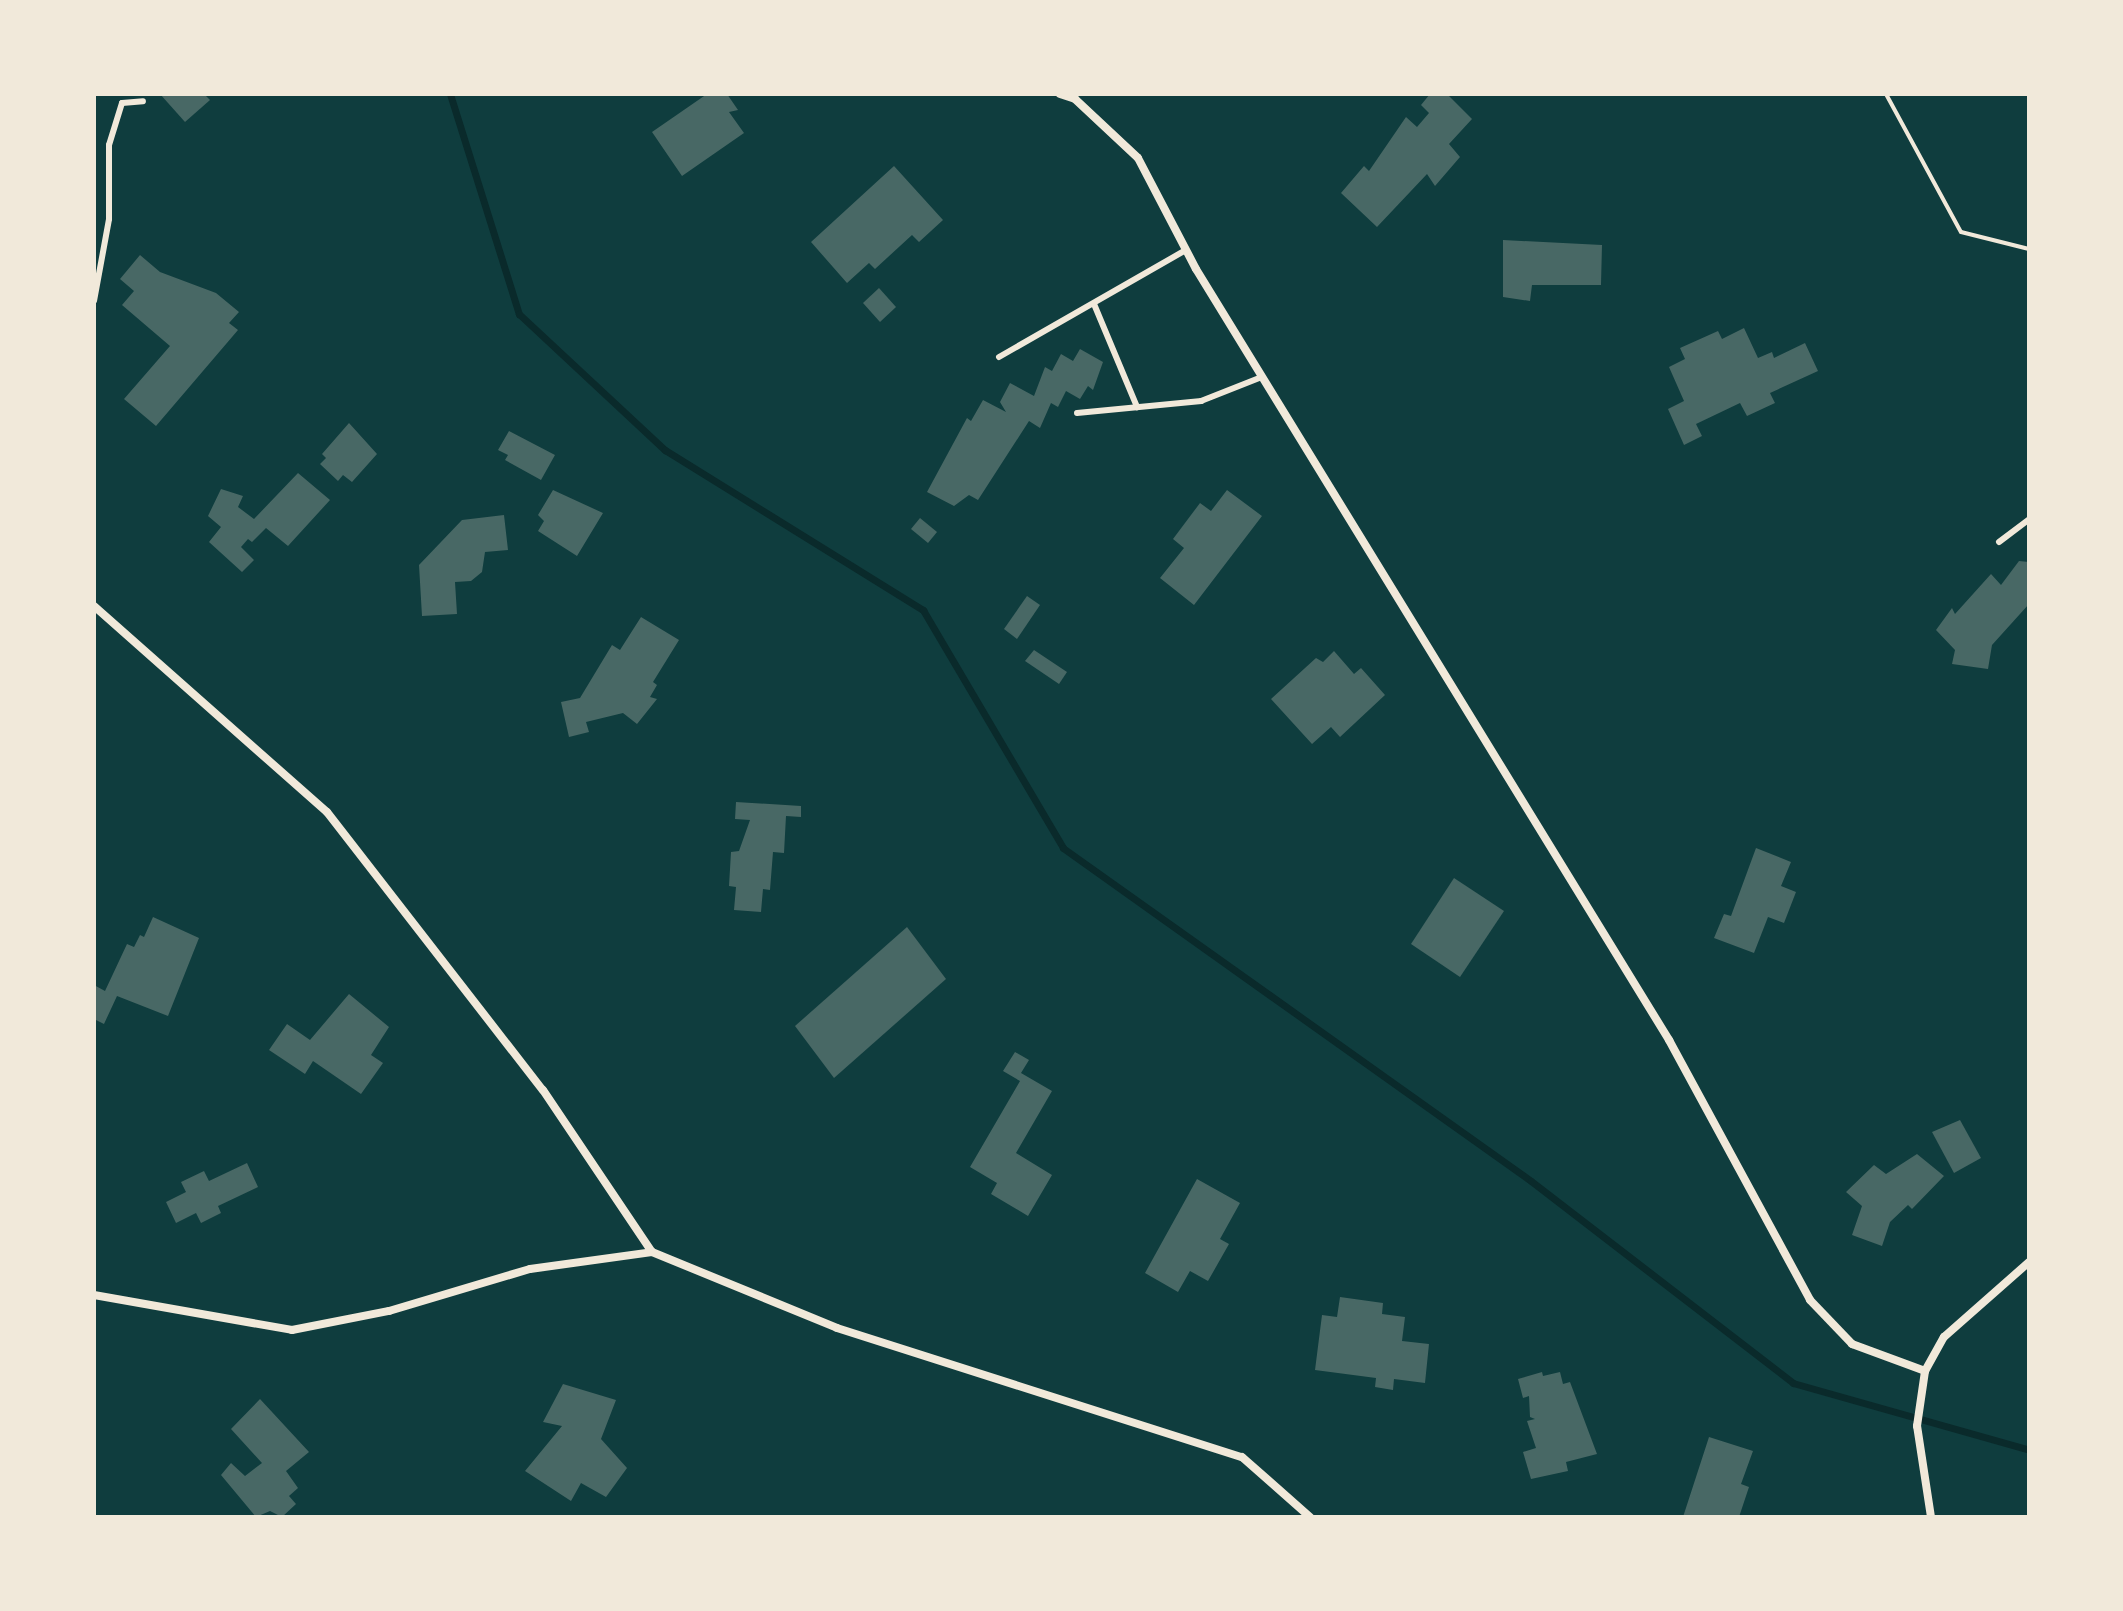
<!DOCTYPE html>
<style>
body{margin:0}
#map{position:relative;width:2123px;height:1611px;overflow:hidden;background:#0f3d3e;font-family:Quicksand,sans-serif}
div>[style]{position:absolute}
.stream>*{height:7px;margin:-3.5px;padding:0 3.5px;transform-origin:3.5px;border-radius:3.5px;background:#0a2a2b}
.building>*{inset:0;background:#486865}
.path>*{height:4px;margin:-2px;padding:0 2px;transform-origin:2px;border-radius:2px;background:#f1e9da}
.service>*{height:6px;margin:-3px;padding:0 3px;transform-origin:3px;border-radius:3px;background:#f1e9da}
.minor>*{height:8px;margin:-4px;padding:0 4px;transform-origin:4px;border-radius:4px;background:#f1e9da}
span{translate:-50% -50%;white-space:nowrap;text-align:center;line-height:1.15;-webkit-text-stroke:7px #f1e9da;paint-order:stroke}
.frame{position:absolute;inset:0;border:96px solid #f1e9da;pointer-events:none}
</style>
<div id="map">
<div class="stream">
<i style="left:450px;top:94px;width:231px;rotate:72.6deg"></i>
<i style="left:519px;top:314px;width:200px;rotate:43deg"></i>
<i style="left:665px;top:450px;width:304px;rotate:31.8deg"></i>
<i style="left:923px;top:610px;width:276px;rotate:59.5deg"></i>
<i style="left:1063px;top:848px;width:574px;rotate:35.43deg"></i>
<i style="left:1531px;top:1181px;width:331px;rotate:37.6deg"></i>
<i style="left:1793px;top:1383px;width:245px;rotate:15.8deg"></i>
</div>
<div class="building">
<i style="clip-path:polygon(160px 94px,204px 94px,210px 100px,185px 122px)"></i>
<i style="clip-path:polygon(707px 94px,727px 94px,738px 110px,729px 112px,744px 133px,682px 176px,652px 132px)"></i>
<i style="clip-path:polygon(1430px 94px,1447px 94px,1472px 119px,1449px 144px,1460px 157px,1435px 186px,1427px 174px,1377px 227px,1341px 193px,1364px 166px,1369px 171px,1406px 117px,1417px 127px,1429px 113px,1421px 105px)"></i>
<i style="clip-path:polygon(894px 166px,943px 220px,919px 242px,912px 235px,875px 269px,869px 263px,847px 283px,811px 242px)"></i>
<i style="clip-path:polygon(1503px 240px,1602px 245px,1601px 285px,1532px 285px,1530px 301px,1503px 297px)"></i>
<i style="clip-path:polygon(140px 255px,160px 272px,216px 293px,239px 312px,229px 323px,238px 330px,156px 426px,124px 399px,170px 346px,122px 305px,134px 291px,120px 279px)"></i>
<i style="clip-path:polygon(879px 288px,896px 307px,880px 322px,863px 303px)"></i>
<i style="clip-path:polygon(1744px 328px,1758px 358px,1772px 352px,1774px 358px,1805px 343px,1818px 371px,1770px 393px,1775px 403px,1747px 416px,1740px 403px,1696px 424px,1702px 436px,1684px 445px,1668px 409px,1684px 401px,1669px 367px,1685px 359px,1680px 348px,1718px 331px,1722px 339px)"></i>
<i style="clip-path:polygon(1080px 349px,1103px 362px,1093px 390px,1088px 386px,1080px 399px,1066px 391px,1058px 407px,1051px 403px,1040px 428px,1029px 421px,978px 500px,969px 495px,954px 506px,927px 492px,967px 418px,971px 421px,983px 400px,1006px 412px,1000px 402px,1010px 383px,1034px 396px,1045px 367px,1052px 371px,1061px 354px,1073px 361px)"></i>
<i style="clip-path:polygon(349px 423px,377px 454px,352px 482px,343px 475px,338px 481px,320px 464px,326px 458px,322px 454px)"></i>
<i style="clip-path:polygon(509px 431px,555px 455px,541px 480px,505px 460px,508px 455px,498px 450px)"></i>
<i style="clip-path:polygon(298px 473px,330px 500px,288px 546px,266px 528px,252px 542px,248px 539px,241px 547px,254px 560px,242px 572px,209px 542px,221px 527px,208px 516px,221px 489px,243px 496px,238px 507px,254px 519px)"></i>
<i style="clip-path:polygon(553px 490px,603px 513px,577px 556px,538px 531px,544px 521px,538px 515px)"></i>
<i style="clip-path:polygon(1227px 490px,1262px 516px,1194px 605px,1160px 578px,1184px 548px,1173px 539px,1200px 503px,1211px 511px)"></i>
<i style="clip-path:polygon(504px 515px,508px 550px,485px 552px,482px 572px,471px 581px,455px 582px,457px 614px,422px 616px,419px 565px,462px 520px)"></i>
<i style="clip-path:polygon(920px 518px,937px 532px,928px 543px,911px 529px)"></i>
<i style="clip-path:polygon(2019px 561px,2029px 562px,2029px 604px,1992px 645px,1988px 669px,1952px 664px,1955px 650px,1936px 630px,1952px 608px,1955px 614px,1991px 574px,2001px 585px)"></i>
<i style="clip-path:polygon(1027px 596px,1040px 605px,1017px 639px,1004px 629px)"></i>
<i style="clip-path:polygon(641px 617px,679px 640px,653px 682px,657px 685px,650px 697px,657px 699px,637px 724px,623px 713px,586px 722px,589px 732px,569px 737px,561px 702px,580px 698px,612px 645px,620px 650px)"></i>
<i style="clip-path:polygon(1034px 650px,1067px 672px,1059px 684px,1025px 661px)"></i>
<i style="clip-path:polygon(1334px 651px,1354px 674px,1361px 668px,1385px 695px,1340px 737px,1331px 727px,1312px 744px,1271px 699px,1316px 658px,1323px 662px)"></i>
<i style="clip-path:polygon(736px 802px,801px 806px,801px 817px,786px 816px,784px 853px,773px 852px,770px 890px,763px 889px,761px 912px,734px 910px,736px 887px,729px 886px,731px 852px,739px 851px,750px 820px,735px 819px)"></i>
<i style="clip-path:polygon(1756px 848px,1791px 862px,1781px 886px,1796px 892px,1784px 923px,1768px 917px,1754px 953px,1714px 938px,1724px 914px,1731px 916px)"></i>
<i style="clip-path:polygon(1454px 878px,1504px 911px,1460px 977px,1411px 944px)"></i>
<i style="clip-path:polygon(153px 917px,199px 938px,168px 1016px,117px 996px,104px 1024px,94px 1019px,94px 985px,105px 991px,127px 944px,134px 947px,140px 935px,144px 937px)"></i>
<i style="clip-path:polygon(907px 927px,946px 979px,834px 1078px,795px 1026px)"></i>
<i style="clip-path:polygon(349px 994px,389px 1027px,371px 1055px,383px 1063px,361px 1094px,313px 1061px,305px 1074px,269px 1050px,287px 1024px,310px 1040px)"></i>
<i style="clip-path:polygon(1015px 1052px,1029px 1060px,1021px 1073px,1052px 1091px,1016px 1153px,1052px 1175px,1028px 1216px,991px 1194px,997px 1183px,970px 1167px,1020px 1081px,1003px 1071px)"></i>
<i style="clip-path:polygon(1960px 1120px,1981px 1158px,1954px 1173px,1932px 1132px)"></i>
<i style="clip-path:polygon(1917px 1154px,1944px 1176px,1912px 1209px,1908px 1205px,1890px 1222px,1882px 1246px,1852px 1235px,1862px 1206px,1846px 1192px,1874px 1165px,1886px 1174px)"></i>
<i style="clip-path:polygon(247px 1163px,258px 1187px,218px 1206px,221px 1213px,201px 1223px,196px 1213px,176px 1223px,166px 1202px,186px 1192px,181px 1182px,204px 1171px,209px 1181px)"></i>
<i style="clip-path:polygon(1197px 1179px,1240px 1203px,1220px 1239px,1229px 1244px,1208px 1281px,1190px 1271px,1178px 1292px,1145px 1273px)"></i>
<i style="clip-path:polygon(1340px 1297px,1383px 1303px,1382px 1314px,1405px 1317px,1402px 1341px,1429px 1344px,1425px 1383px,1394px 1379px,1393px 1390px,1375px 1387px,1376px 1378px,1315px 1370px,1322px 1315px,1337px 1317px)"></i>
<i style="clip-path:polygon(1542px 1372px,1543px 1376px,1560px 1372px,1563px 1384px,1570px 1382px,1597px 1454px,1566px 1462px,1568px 1471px,1531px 1479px,1523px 1452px,1536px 1448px,1527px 1421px,1535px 1419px,1530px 1417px,1529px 1396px,1523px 1398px,1518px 1379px)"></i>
<i style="clip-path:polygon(563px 1384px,616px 1400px,601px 1439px,627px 1468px,606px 1497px,581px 1483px,571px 1501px,525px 1471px,562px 1426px,543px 1422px)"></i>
<i style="clip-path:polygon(260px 1399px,309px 1452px,286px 1471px,298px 1488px,289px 1496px,296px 1504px,282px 1517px,270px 1511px,256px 1517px,221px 1475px,231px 1463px,245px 1476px,262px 1463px,231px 1429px)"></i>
<i style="clip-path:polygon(1709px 1437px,1753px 1451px,1741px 1484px,1749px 1487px,1739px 1517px,1683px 1517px)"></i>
</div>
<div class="path">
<i style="left:1886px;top:94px;width:157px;rotate:61.5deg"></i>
<i style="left:1961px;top:232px;width:70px;rotate:14deg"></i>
</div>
<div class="service">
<i style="left:94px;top:301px;width:83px;rotate:-79.6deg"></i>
<i style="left:109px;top:219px;width:74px;rotate:-90deg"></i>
<i style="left:109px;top:145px;width:44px;rotate:-72.8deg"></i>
<i style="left:122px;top:103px;width:21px;rotate:-5deg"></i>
<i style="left:1094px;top:304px;width:112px;rotate:67.3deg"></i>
<i style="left:999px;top:357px;width:215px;rotate:-29.8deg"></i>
<i style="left:1077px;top:413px;width:125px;rotate:-5.5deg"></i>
<i style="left:1201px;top:401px;width:66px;rotate:-21.5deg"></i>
<i style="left:1999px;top:542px;width:38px;rotate:-37deg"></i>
</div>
<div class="minor">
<i style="left:1060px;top:94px;width:16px;rotate:18deg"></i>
<i style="left:1075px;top:99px;width:86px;rotate:43.1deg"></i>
<i style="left:1138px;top:158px;width:125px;rotate:62.4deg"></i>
<i style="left:1196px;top:269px;width:905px;rotate:58.47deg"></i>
<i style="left:1669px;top:1040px;width:296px;rotate:61.5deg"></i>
<i style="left:1810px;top:1300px;width:61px;rotate:46.3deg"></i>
<i style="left:1852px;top:1344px;width:78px;rotate:20.3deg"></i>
<i style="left:94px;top:606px;width:311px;rotate:41.5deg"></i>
<i style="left:327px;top:812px;width:352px;rotate:52.2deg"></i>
<i style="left:543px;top:1090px;width:195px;rotate:56.1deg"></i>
<i style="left:652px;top:1252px;width:200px;rotate:22.3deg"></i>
<i style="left:837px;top:1328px;width:425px;rotate:17.7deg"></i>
<i style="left:1242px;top:1457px;width:91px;rotate:41.4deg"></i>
<i style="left:94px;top:1295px;width:201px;rotate:10deg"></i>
<i style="left:292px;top:1330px;width:99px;rotate:-11.1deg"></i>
<i style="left:389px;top:1311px;width:147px;rotate:-16.6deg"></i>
<i style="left:530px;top:1269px;width:123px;rotate:-7.9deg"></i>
<i style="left:1931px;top:1517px;width:92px;rotate:-98.7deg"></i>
<i style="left:1917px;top:1426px;width:56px;rotate:-81.7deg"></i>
<i style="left:1925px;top:1371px;width:39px;rotate:-61deg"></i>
<i style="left:1944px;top:1337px;width:113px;rotate:-41.4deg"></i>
</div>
<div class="frame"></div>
</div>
